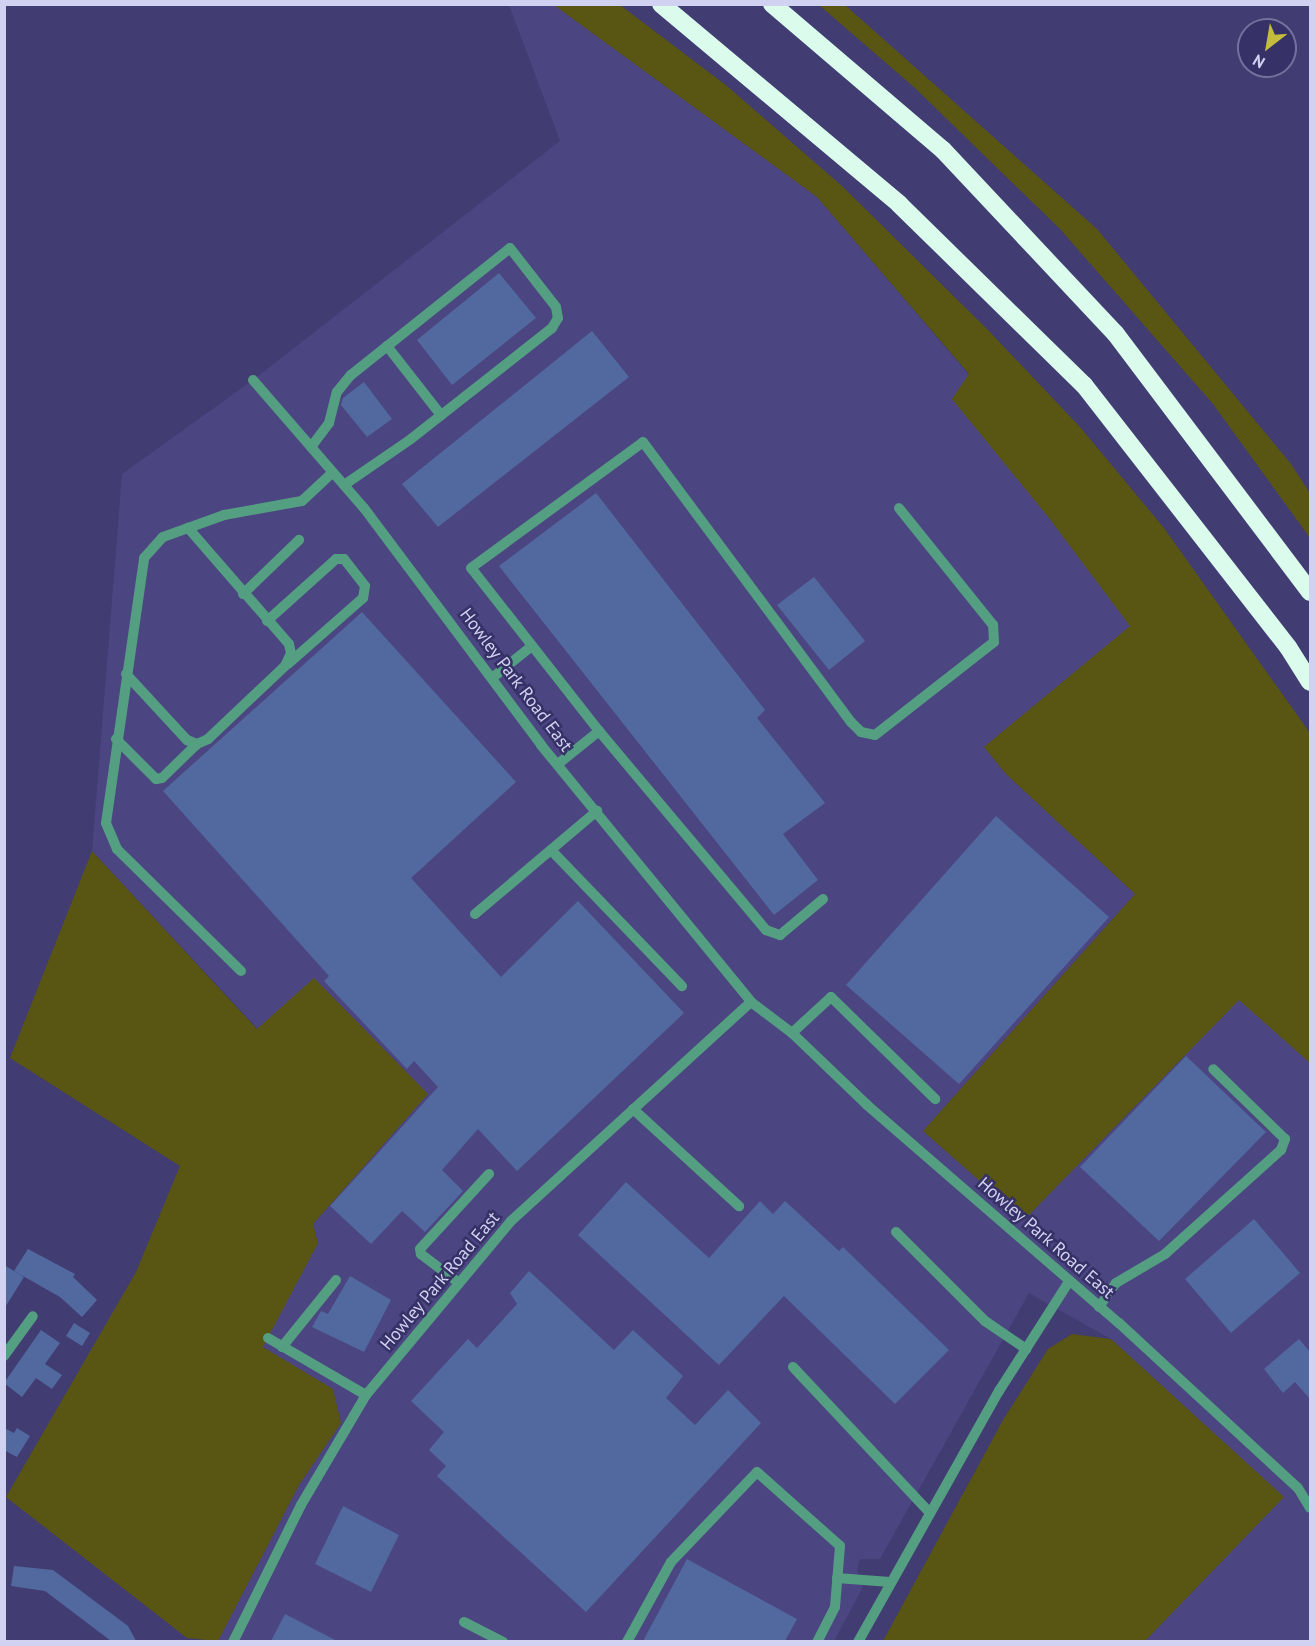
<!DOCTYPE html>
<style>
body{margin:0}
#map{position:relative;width:1315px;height:1646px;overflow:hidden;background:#413c72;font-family:"PT Sans",sans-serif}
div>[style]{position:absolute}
.built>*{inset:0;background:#4b4581}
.green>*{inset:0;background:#595512}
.building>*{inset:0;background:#52699f}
.minor>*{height:10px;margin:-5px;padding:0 5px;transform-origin:5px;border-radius:5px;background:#549f81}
.highway>*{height:18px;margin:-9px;padding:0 9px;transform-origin:9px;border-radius:9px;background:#dbfcec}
span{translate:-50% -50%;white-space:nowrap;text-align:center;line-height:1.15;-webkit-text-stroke:5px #363166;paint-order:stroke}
.street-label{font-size:18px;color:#d1d1f1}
.frame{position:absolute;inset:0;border:6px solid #d1d1f1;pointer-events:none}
.north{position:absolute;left:1237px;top:18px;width:60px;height:60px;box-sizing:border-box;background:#363166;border:2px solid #74719e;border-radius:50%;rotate:211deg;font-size:16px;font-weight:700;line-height:24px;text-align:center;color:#d1d1f1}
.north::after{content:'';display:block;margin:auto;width:21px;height:27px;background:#c4bc3d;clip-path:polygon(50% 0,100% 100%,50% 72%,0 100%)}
</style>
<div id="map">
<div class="built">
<i style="clip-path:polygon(509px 5px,554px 5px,817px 197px,969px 375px,1049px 518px,1131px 626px,984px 747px,1006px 774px,1135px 894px,923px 1131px,1024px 1220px,1239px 999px,1310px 1063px,1310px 1641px,1145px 1641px,1283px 1497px,1111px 1339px,1029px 1293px,880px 1559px,860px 1559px,857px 1570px,863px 1587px,834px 1641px,218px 1641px,299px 1485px,341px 1423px,333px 1389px,262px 1347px,318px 1243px,313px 1224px,427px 1094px,258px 1029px,92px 851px,122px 474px,253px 380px,560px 141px)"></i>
</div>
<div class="green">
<i style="clip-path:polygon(554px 5px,620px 5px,727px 86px,842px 186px,988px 330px,1080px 427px,1164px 528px,1310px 733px,1310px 1063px,1239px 1000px,1024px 1220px,923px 1131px,1135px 894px,1006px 774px,984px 747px,1130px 626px,1049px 518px,952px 399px,969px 374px,817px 197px)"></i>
<i style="clip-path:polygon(819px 5px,845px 5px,1097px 229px,1291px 464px,1310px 493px,1310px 538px,1213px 404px,1060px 229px,915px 88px)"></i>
<i style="clip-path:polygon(92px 851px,257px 1029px,314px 978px,428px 1094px,313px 1224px,318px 1243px,263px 1347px,333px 1389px,341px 1423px,299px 1485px,218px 1641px,187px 1638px,6px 1497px,136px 1272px,180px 1166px,10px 1058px)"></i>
<i style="clip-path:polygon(1072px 1334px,1111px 1339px,1284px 1497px,1145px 1641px,883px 1641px,1003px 1420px,1048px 1349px)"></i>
</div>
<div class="building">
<i style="clip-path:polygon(499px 273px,536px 318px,452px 385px,417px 340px)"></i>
<i style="clip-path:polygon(592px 331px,629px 377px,438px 527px,402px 484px)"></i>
<i style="clip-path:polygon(364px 382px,392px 419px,367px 437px,341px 405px,343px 398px)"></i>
<i style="clip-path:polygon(596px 493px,765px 710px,757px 718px,825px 803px,783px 834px,818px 880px,774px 915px,499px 566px)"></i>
<i style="clip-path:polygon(814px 577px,865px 641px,829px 670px,777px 605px)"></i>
<i style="clip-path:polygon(362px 612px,516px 782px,411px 878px,501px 977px,578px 901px,684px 1013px,517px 1171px,478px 1129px,442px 1170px,463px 1191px,425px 1232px,402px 1211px,371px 1244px,330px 1206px,438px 1087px,414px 1061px,407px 1069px,324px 981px,329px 976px,163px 791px)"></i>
<i style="clip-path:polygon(996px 816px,1109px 917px,959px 1084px,846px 985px)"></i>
<i style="clip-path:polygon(1186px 1056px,1266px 1132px,1159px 1241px,1080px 1167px)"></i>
<i style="clip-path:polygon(626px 1182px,709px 1258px,760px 1201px,773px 1214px,785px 1201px,839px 1251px,843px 1247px,949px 1350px,895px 1404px,784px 1296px,719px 1365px,578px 1235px)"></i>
<i style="clip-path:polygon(1254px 1219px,1300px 1273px,1231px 1333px,1185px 1279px)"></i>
<i style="clip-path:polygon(28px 1249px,75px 1274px,73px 1277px,97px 1300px,82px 1317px,60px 1297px,14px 1271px)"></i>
<i style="clip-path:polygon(4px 1265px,24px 1277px,4px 1309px)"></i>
<i style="clip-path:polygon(529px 1271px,614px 1350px,633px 1330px,683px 1376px,666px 1398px,695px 1425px,728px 1390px,761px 1423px,586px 1612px,437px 1476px,446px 1466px,429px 1450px,444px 1432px,411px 1401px,468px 1339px,477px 1348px,517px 1304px,510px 1293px)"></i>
<i style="clip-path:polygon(350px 1276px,391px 1300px,364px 1352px,312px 1327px,321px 1311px,328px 1314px)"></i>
<i style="clip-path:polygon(74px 1323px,90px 1333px,82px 1346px,66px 1336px)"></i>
<i style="clip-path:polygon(41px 1330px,60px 1343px,45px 1364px,62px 1375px,52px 1389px,36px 1378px,22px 1397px,4px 1383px)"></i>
<i style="clip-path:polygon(1299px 1339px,1311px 1353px,1311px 1400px,1295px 1382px,1283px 1393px,1264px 1369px)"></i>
<i style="clip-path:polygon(4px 1428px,14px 1433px,17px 1428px,30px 1436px,17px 1457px,4px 1450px)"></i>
<i style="clip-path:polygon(343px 1506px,399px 1535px,371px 1592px,315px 1564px)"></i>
<i style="clip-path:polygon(687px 1559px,797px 1619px,785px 1641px,643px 1641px)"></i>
<i style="clip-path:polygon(14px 1566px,53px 1570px,128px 1626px,136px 1641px,111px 1641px,45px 1591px,11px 1586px)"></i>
<i style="clip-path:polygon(285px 1614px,337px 1641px,271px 1641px)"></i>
</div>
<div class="minor">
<i style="left:387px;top:346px;width:88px;rotate:52deg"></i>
<i style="left:253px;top:380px;width:169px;rotate:49.1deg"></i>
<i style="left:364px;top:508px;width:296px;rotate:53.2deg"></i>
<i style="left:541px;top:745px;width:332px;rotate:50.7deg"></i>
<i style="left:751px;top:1002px;width:51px;rotate:37.1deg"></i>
<i style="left:792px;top:1033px;width:104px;rotate:43.8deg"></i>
<i style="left:867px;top:1105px;width:333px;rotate:40.9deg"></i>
<i style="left:1119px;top:1323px;width:243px;rotate:42.7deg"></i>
<i style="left:1298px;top:1488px;width:23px;rotate:59deg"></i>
<i style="left:311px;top:447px;width:30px;rotate:-53deg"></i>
<i style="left:329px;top:423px;width:32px;rotate:-76deg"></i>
<i style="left:337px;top:392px;width:22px;rotate:-51deg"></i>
<i style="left:351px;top:375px;width:203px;rotate:-38.6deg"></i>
<i style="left:510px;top:248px;width:75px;rotate:52.1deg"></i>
<i style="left:556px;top:307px;width:11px;rotate:80deg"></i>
<i style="left:558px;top:318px;width:12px;rotate:121deg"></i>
<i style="left:552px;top:328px;width:179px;rotate:141.8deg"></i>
<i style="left:411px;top:439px;width:81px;rotate:145.5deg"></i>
<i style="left:243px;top:594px;width:78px;rotate:-44deg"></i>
<i style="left:267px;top:621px;width:93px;rotate:-41.9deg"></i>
<i style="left:336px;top:559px;width:8px"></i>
<i style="left:344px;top:559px;width:34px;rotate:52deg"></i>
<i style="left:365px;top:586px;width:12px;rotate:99deg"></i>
<i style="left:363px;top:598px;width:100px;rotate:138.7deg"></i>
<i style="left:126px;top:674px;width:90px;rotate:47.3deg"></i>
<i style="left:187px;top:740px;width:11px;rotate:22deg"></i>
<i style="left:197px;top:744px;width:12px;rotate:-24deg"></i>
<i style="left:208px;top:739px;width:106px;rotate:-43.5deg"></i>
<i style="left:285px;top:666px;width:14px;rotate:-65deg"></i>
<i style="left:291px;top:653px;width:9px;rotate:-103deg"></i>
<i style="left:289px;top:644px;width:154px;rotate:-131deg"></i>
<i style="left:492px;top:678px;width:51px;rotate:-38.7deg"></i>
<i style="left:599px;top:731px;width:207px;rotate:-128.1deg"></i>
<i style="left:471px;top:568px;width:213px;rotate:-36.2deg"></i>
<i style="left:643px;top:442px;width:349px;rotate:53.4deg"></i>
<i style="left:851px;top:722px;width:14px;rotate:45deg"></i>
<i style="left:861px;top:732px;width:14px;rotate:12deg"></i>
<i style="left:875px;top:735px;width:151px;rotate:-38deg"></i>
<i style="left:994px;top:642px;width:17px;rotate:-93deg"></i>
<i style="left:993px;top:625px;width:150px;rotate:-128.8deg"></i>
<i style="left:116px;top:739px;width:57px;rotate:45deg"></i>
<i style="left:156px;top:779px;width:6px;rotate:-9deg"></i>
<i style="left:162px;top:778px;width:49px;rotate:-44.2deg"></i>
<i style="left:558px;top:764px;width:53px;rotate:-38.8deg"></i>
<i style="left:599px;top:731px;width:260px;rotate:50deg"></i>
<i style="left:766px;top:930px;width:15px;rotate:20deg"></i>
<i style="left:780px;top:935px;width:56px;rotate:-39.9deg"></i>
<i style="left:551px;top:850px;width:189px;rotate:46.1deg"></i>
<i style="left:475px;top:914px;width:160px;rotate:-40.2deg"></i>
<i style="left:241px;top:971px;width:174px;rotate:-135.5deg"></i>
<i style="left:117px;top:849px;width:28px;rotate:-113deg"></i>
<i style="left:106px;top:823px;width:268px;rotate:-81.8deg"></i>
<i style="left:144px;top:558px;width:28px;rotate:-48deg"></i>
<i style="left:163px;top:537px;width:65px;rotate:-19.8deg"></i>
<i style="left:224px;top:515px;width:79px;rotate:-10.2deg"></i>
<i style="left:302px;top:501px;width:42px;rotate:-43.1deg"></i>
<i style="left:792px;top:1033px;width:53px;rotate:-42.7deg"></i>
<i style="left:831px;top:997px;width:146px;rotate:44.4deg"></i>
<i style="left:633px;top:1109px;width:144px;rotate:42.5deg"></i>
<i style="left:896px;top:1232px;width:126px;rotate:45deg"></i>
<i style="left:985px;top:1321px;width:50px;rotate:34.3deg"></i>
<i style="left:459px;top:1283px;width:48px;rotate:-142.7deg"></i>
<i style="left:421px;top:1254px;width:5px;rotate:-101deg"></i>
<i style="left:420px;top:1249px;width:102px;rotate:-47.4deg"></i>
<i style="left:1099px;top:1307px;width:29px;rotate:-55deg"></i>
<i style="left:1116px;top:1283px;width:57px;rotate:-30.6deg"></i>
<i style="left:1165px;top:1254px;width:156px;rotate:-41.9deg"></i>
<i style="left:1281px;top:1150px;width:12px;rotate:-70deg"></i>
<i style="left:1285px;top:1139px;width:100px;rotate:-135.8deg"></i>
<i style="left:268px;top:1338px;width:113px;rotate:30.2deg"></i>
<i style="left:282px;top:1347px;width:86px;rotate:-51.1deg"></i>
<i style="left:4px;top:1356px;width:49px;rotate:-54.1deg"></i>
<i style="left:793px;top:1367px;width:199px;rotate:46.8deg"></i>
<i style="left:837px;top:1578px;width:53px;rotate:4.3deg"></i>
<i style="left:464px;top:1622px;width:44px;rotate:27.1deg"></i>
<i style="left:233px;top:1642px;width:153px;rotate:-63.6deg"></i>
<i style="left:301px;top:1505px;width:128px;rotate:-59.4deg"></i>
<i style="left:366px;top:1395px;width:226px;rotate:-50.2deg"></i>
<i style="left:511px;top:1221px;width:325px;rotate:-42.4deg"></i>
<i style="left:627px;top:1642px;width:91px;rotate:-61.2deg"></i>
<i style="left:671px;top:1562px;width:124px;rotate:-46.3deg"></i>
<i style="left:757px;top:1472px;width:111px;rotate:41.7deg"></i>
<i style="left:840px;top:1546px;width:61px;rotate:94.7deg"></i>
<i style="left:835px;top:1607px;width:39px;rotate:117deg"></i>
<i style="left:858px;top:1642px;width:288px;rotate:-60.7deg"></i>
<i style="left:999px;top:1391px;width:128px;rotate:-57.4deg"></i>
</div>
<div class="highway">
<i style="left:661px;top:4px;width:311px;rotate:40deg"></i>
<i style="left:899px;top:204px;width:259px;rotate:44.4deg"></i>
<i style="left:1084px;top:385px;width:332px;rotate:52.1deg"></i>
<i style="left:1288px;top:647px;width:41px;rotate:57.8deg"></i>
<i style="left:772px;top:4px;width:225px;rotate:40.5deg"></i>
<i style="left:943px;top:150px;width:251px;rotate:46.8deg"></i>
<i style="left:1115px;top:333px;width:324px;rotate:53deg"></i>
</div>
<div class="street-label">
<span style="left:516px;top:680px;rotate:53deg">Howley Park Road East</span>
<span style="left:1046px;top:1238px;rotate:41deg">Howley Park Road East</span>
<span style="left:440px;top:1281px;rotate:-50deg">Howley Park Road East</span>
</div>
<div class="frame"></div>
<div class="north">N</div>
</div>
